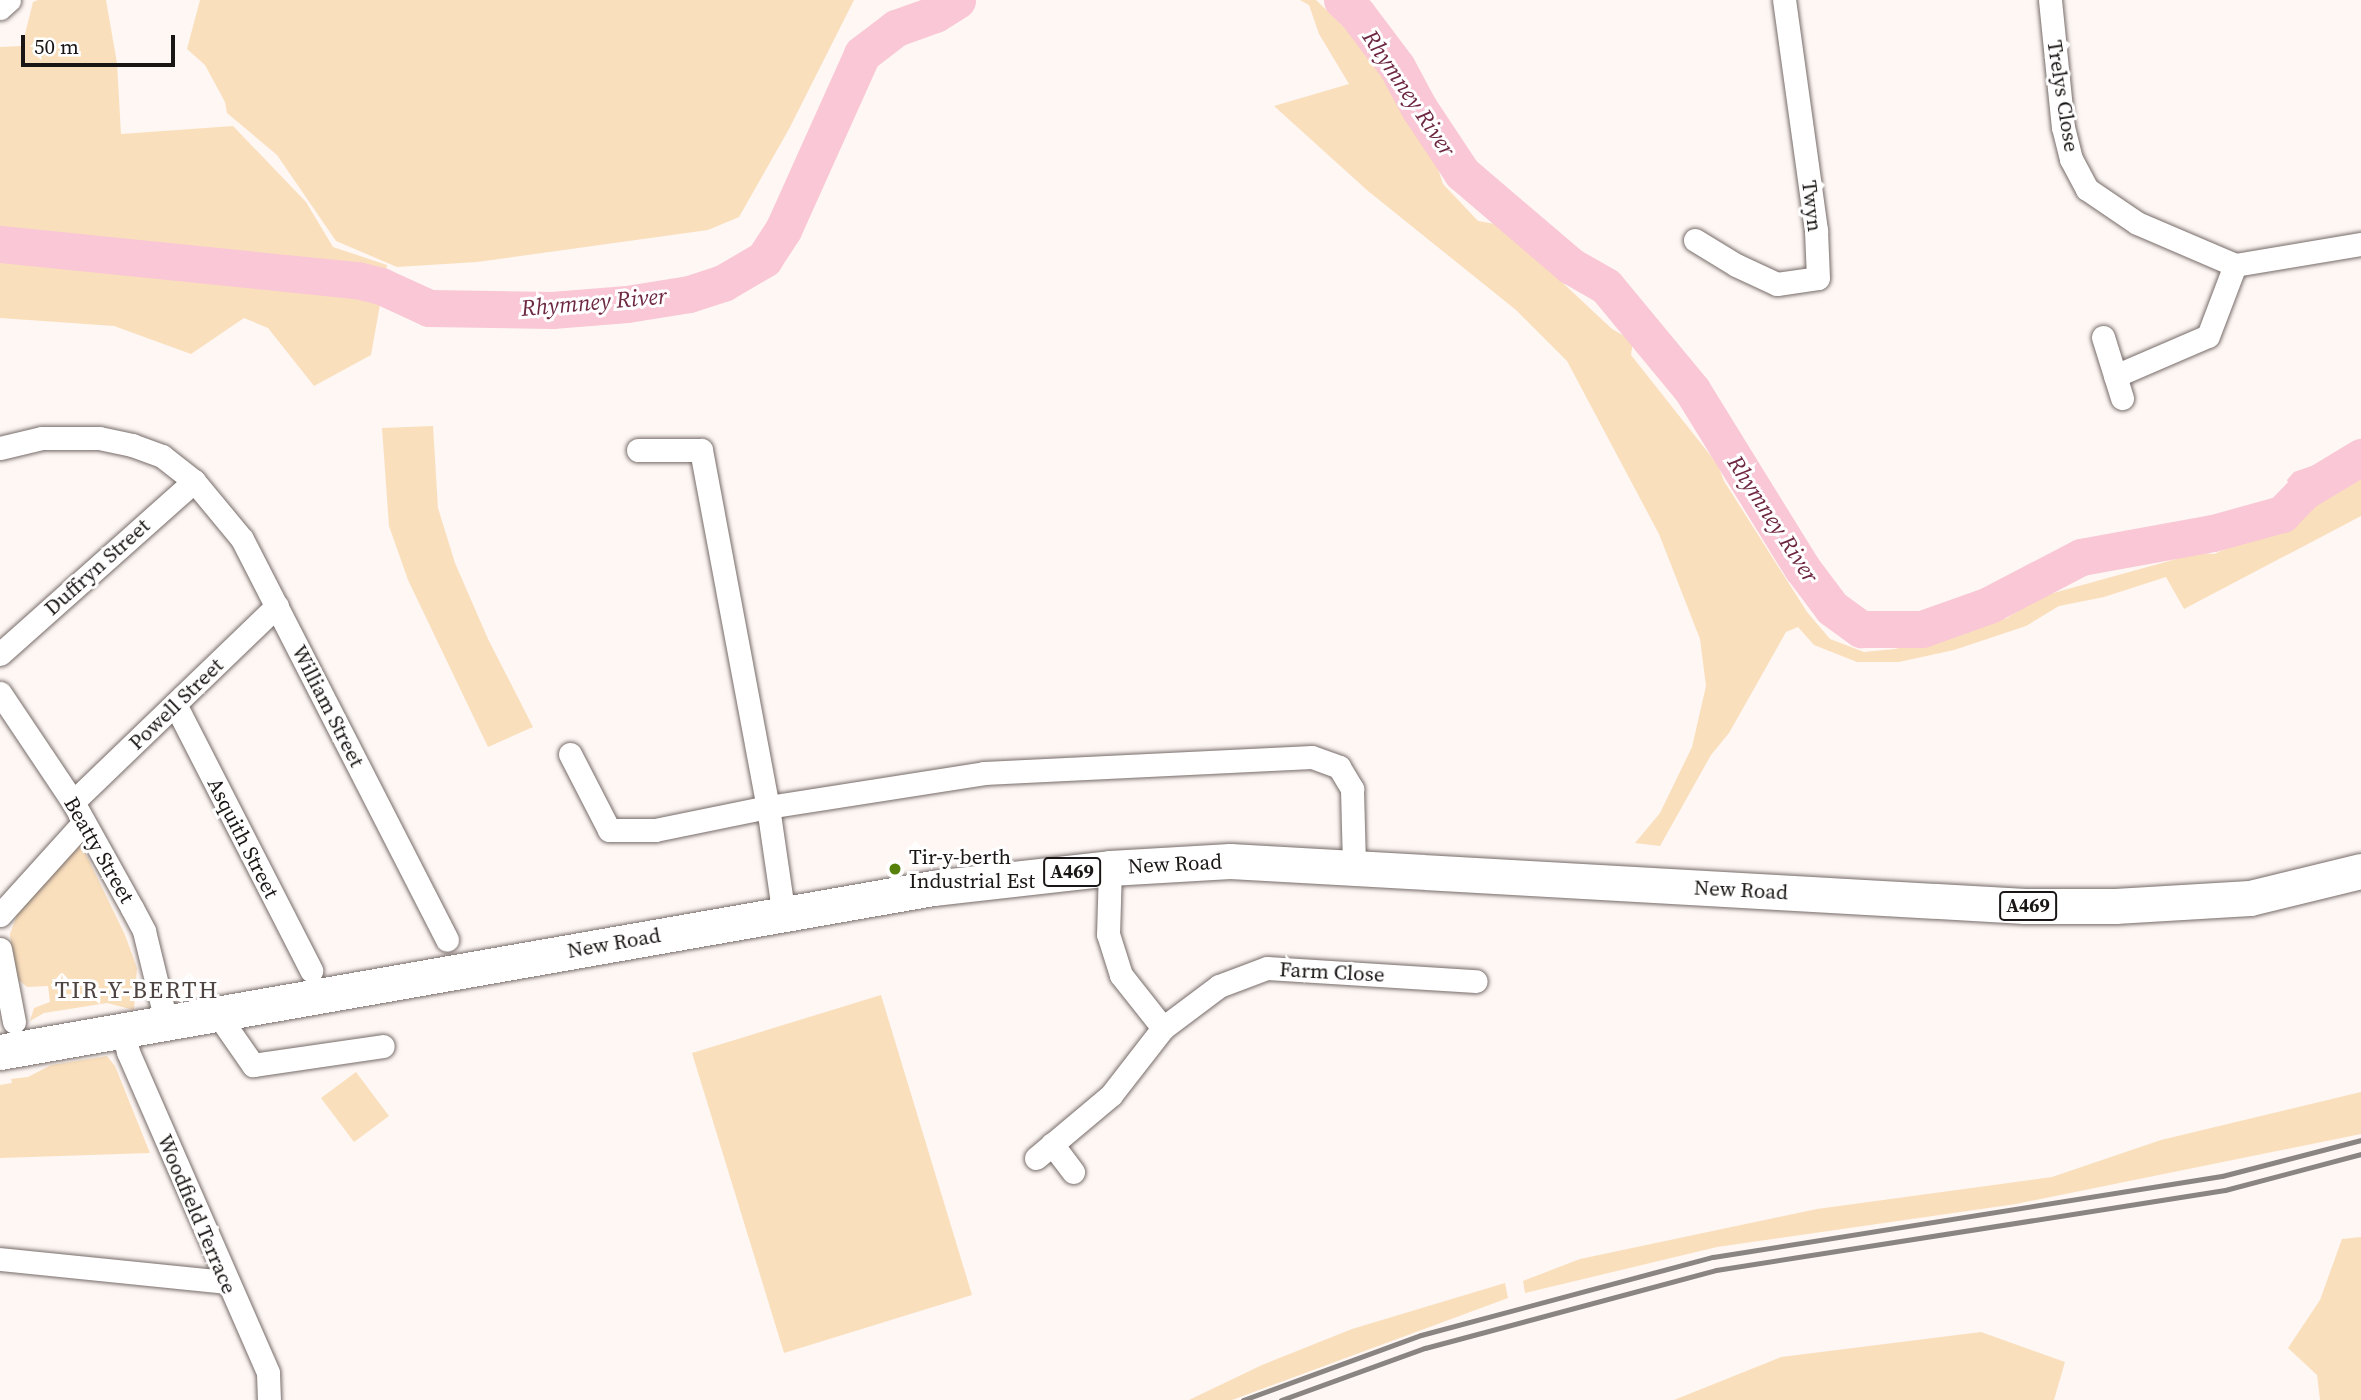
<!DOCTYPE html>
<style>
body{margin:0}
#map{position:relative;width:2361px;height:1400px;overflow:hidden;background:#fef7f4;font-family:"Source Serif 4",serif}
div>[style]{position:absolute}
.green>*{inset:0;background:#fadfbd}
.water>*{inset:0;background:#f9c7d5}
.river>*{height:37px;margin:-18.5px;padding:0 18.5px;transform-origin:18.5px;border-radius:18.5px;background:#f9c7d5}
.roads{filter:drop-shadow(0 0 2px #766b68) drop-shadow(0 0 2px #766b68)}
.minor>*{height:23px;margin:-11.5px;padding:0 11.5px;transform-origin:11.5px;border-radius:11.5px;background:#fff}
.primary>*{height:35px;margin:-17.5px;padding:0 17.5px;transform-origin:17.5px;border-radius:17.5px;background:#fff}
.rail>*{height:5px;margin:-2.5px;padding:0 2.5px;transform-origin:2.5px;border-radius:2.5px;background:#8a8482}
.dots>*{width:19px;height:19px;translate:-50% -50%;box-sizing:border-box;border:4px solid #fff;border-radius:50%}
span{translate:-50% -50%;white-space:nowrap;text-align:center;line-height:1.15;-webkit-text-stroke:6px #fff;paint-order:stroke}
.shield-label span{padding:2px 5px;background:#fff;border:2px solid;border-radius:5px;-webkit-text-stroke-width:0}
.shield-label{font-size:19px;color:#1a1615;font-weight:700}
.street-label{font-size:21px;color:#1a1615}
.poi-label{font-size:21px;color:#1a1615}
.left{translate:0 -50%;text-align:left}
.water-label{font-size:23px;color:#6d2741;font-style:italic}
.quarter-label{font-size:24px;color:#4d4340;letter-spacing:2px}
.scale{position:absolute;left:21px;top:35px;width:154px;height:32px;box-sizing:border-box;border:4px solid #1a1615;border-top:0;padding-left:9px;font-size:21px;line-height:24px;white-space:nowrap;color:#1a1615;-webkit-text-stroke:5px #fff;paint-order:stroke}
</style>
<div id="map">
<div class="green">
<i style="clip-path:polygon(38px 0,106px 0,117px 63px,121px 134px,233px 126px,306px 202px,333px 247px,387px 265px,371px 355px,314px 386px,268px 328px,244px 318px,191px 354px,114px 326px,0 318px,0 47px,22px 46px,33px 2px)"></i>
<i style="clip-path:polygon(200px 0,854px 0,789px 129px,739px 217px,708px 230px,477px 262px,397px 267px,336px 241px,277px 155px,227px 113px,225px 102px,205px 65px,187px 49px)"></i>
<i style="clip-path:polygon(1300px 0,1316px 0,1345px 28px,1394px 91px,1411px 129px,1435px 160px,1443px 184px,1478px 221px,1501px 225px,1612px 329px,1633px 341px,1631px 355px,1718px 465px,1724px 481px,1807px 612px,1830px 639px,1864px 652px,1895px 649px,2007px 618px,2039px 597px,2198px 553px,2214px 554px,2303px 514px,2331px 490px,2361px 476px,2361px 516px,2184px 609px,2166px 577px,2104px 597px,2059px 606px,2026px 626px,1954px 650px,1899px 662px,1857px 662px,1814px 645px,1798px 627px,1786px 632px,1729px 733px,1711px 755px,1660px 846px,1635px 843px,1660px 813px,1692px 747px,1706px 686px,1700px 639px,1659px 534px,1567px 361px,1516px 310px,1368px 191px,1274px 106px,1349px 84px,1319px 34px,1309px 5px)"></i>
<i style="clip-path:polygon(433px 426px,438px 508px,455px 563px,488px 639px,533px 727px,488px 747px,408px 580px,389px 526px,382px 428px)"></i>
<i style="clip-path:polygon(81px 844px,125px 935px,137px 968px,134px 1010px,107px 1003px,44px 1013px,30px 1021px,34px 1008px,50px 1002px,48px 986px,27px 987px,14px 976px,10px 934px,20px 907px)"></i>
<i style="clip-path:polygon(881px 995px,972px 1295px,784px 1353px,692px 1053px)"></i>
<i style="clip-path:polygon(107px 1056px,115px 1066px,150px 1153px,0 1158px,0 1085px,12px 1083px,11px 1079px,28px 1077px,51px 1065px)"></i>
<i style="clip-path:polygon(356px 1072px,389px 1116px,354px 1142px,321px 1098px)"></i>
<i style="clip-path:polygon(2361px 1092px,2361px 1134px,2016px 1204px,1717px 1247px,1525px 1293px,1523px 1281px,1580px 1259px,1817px 1209px,2052px 1177px,2161px 1140px)"></i>
<i style="clip-path:polygon(2361px 1237px,2361px 1400px,2320px 1400px,2317px 1375px,2288px 1348px,2320px 1300px,2342px 1239px)"></i>
<i style="clip-path:polygon(1505px 1283px,1508px 1298px,1232px 1400px,1189px 1400px,1262px 1365px,1352px 1329px)"></i>
<i style="clip-path:polygon(1981px 1332px,2065px 1362px,2054px 1400px,1674px 1400px,1781px 1357px)"></i>
</div>
<div class="water">
<i style="clip-path:polygon(2361px 443px,2361px 476px,2331px 490px,2303px 514px,2287px 480px,2294px 472px,2329px 460px)"></i>
</div>
<div class="river">
<i style="left:1342px;top:0;width:21px;rotate:43deg"></i>
<i style="left:1357px;top:14px;width:66px;rotate:53deg"></i>
<i style="left:1397px;top:67px;width:47px;rotate:61.8deg"></i>
<i style="left:1419px;top:108px;width:78px;rotate:56.5deg"></i>
<i style="left:1462px;top:173px;width:143px;rotate:40.5deg"></i>
<i style="left:1571px;top:266px;width:40px;rotate:29.7deg"></i>
<i style="left:1606px;top:286px;width:135px;rotate:50.4deg"></i>
<i style="left:1692px;top:390px;width:209px;rotate:58.3deg"></i>
<i style="left:1802px;top:568px;width:50px;rotate:53.1deg"></i>
<i style="left:1832px;top:608px;width:36px;rotate:36deg"></i>
<i style="left:1861px;top:629px;width:61px"></i>
<i style="left:1922px;top:629px;width:71px;rotate:-19.7deg"></i>
<i style="left:1989px;top:605px;width:104px;rotate:-27.6deg"></i>
<i style="left:2081px;top:557px;width:134px;rotate:-10.3deg"></i>
<i style="left:2213px;top:533px;width:72px;rotate:-15.4deg"></i>
<i style="left:2282px;top:514px;width:30px;rotate:-46deg"></i>
<i style="left:2303px;top:492px;width:68px;rotate:-31.1deg"></i>
<i style="left:0;top:244px;width:359px;rotate:5.8deg"></i>
<i style="left:357px;top:280px;width:25px;rotate:14deg"></i>
<i style="left:381px;top:286px;width:53px;rotate:24.6deg"></i>
<i style="left:429px;top:308px;width:123px;rotate:0.9deg"></i>
<i style="left:552px;top:310px;width:75px;rotate:-4.6deg"></i>
<i style="left:627px;top:304px;width:63px;rotate:-9.2deg"></i>
<i style="left:689px;top:294px;width:36px;rotate:-18deg"></i>
<i style="left:723px;top:283px;width:48px;rotate:-30.3deg"></i>
<i style="left:764px;top:259px;width:35px;rotate:-57deg"></i>
<i style="left:783px;top:230px;width:193px;rotate:-65.8deg"></i>
<i style="left:862px;top:54px;width:43px;rotate:-37.4deg"></i>
<i style="left:896px;top:28px;width:41px;rotate:-19.7deg"></i>
<i style="left:935px;top:14px;width:26px;rotate:-32deg"></i>
</div>
<div class="roads">
<div class="minor">
<i style="left:2050px;top:0;width:128px;rotate:84.2deg"></i>
<i style="left:2063px;top:127px;width:33px;rotate:76deg"></i>
<i style="left:2071px;top:159px;width:34px;rotate:62deg"></i>
<i style="left:2087px;top:189px;width:60px;rotate:34.2deg"></i>
<i style="left:2137px;top:223px;width:107px;rotate:23.2deg"></i>
<i style="left:2235px;top:265px;width:128px;rotate:-9.5deg"></i>
<i style="left:0;top:8px;width:12px;rotate:-42deg"></i>
<i style="left:1695px;top:240px;width:48px;rotate:31.4deg"></i>
<i style="left:1736px;top:265px;width:45px;rotate:24.9deg"></i>
<i style="left:1777px;top:284px;width:41px;rotate:-8.3deg"></i>
<i style="left:1818px;top:278px;width:48px;rotate:-92.4deg"></i>
<i style="left:1816px;top:230px;width:232px;rotate:-97.9deg"></i>
<i style="left:2103px;top:337px;width:64px;rotate:72.7deg"></i>
<i style="left:2115px;top:376px;width:101px;rotate:-23.3deg"></i>
<i style="left:2208px;top:336px;width:76px;rotate:-69.2deg"></i>
<i style="left:0;top:448px;width:43px;rotate:-13.4deg"></i>
<i style="left:42px;top:438px;width:57px"></i>
<i style="left:99px;top:438px;width:34px;rotate:12deg"></i>
<i style="left:132px;top:445px;width:32px;rotate:20deg"></i>
<i style="left:162px;top:456px;width:41px;rotate:38deg"></i>
<i style="left:194px;top:481px;width:75px;rotate:50.4deg"></i>
<i style="left:242px;top:539px;width:450px;rotate:62.9deg"></i>
<i style="left:638px;top:450px;width:63px"></i>
<i style="left:701px;top:450px;width:363px;rotate:79.4deg"></i>
<i style="left:768px;top:807px;width:111px;rotate:81.7deg"></i>
<i style="left:0;top:654px;width:260px;rotate:-41.7deg"></i>
<i style="left:0;top:693px;width:131px;rotate:56.2deg"></i>
<i style="left:73px;top:802px;width:121px;rotate:60.9deg"></i>
<i style="left:132px;top:908px;width:26px;rotate:62deg"></i>
<i style="left:144px;top:931px;width:93px;rotate:76.3deg"></i>
<i style="left:176px;top:706px;width:297px;rotate:62.9deg"></i>
<i style="left:570px;top:754px;width:85px;rotate:62.8deg"></i>
<i style="left:609px;top:830px;width:46px"></i>
<i style="left:655px;top:830px;width:115px;rotate:-11.5deg"></i>
<i style="left:768px;top:807px;width:219px;rotate:-8.9deg"></i>
<i style="left:984px;top:773px;width:328px;rotate:-2.8deg"></i>
<i style="left:1312px;top:757px;width:29px;rotate:20deg"></i>
<i style="left:1339px;top:767px;width:26px;rotate:59deg"></i>
<i style="left:1352px;top:789px;width:78px;rotate:88.5deg"></i>
<i style="left:73px;top:802px;width:283px;rotate:-43.9deg"></i>
<i style="left:1110px;top:868px;width:66px;rotate:91.7deg"></i>
<i style="left:1108px;top:934px;width:43px;rotate:72.4deg"></i>
<i style="left:1121px;top:975px;width:68px;rotate:51.6deg"></i>
<i style="left:0;top:915px;width:125px;rotate:-47.9deg"></i>
<i style="left:0;top:949px;width:74px;rotate:79.1deg"></i>
<i style="left:216px;top:1012px;width:65px;rotate:55.1deg"></i>
<i style="left:253px;top:1065px;width:131px;rotate:-8.3deg"></i>
<i style="left:122px;top:1029px;width:24px;rotate:75deg"></i>
<i style="left:128px;top:1052px;width:350px;rotate:66.4deg"></i>
<i style="left:268px;top:1373px;width:27px;rotate:88deg"></i>
<i style="left:1052px;top:1144px;width:35px;rotate:53deg"></i>
<i style="left:1036px;top:1158px;width:98px;rotate:-40deg"></i>
<i style="left:1111px;top:1095px;width:85px;rotate:-52.2deg"></i>
<i style="left:1163px;top:1028px;width:70px;rotate:-36.9deg"></i>
<i style="left:1219px;top:986px;width:51px;rotate:-20.6deg"></i>
<i style="left:1267px;top:968px;width:209px;rotate:3.6deg"></i>
<i style="left:0;top:1259px;width:227px;rotate:5.8deg"></i>
</div>
<div class="primary">
<i style="left:0;top:1052px;width:947px;rotate:-9.97deg"></i>
<i style="left:933px;top:888px;width:178px;rotate:-6.4deg"></i>
<i style="left:1110px;top:868px;width:120px;rotate:-3.3deg"></i>
<i style="left:1230px;top:861px;width:796px;rotate:3.24deg"></i>
<i style="left:2025px;top:906px;width:90px"></i>
<i style="left:2115px;top:906px;width:135px;rotate:-3.4deg"></i>
<i style="left:2250px;top:898px;width:114px;rotate:-13.7deg"></i>
</div>
</div>
<div class="rail">
<i style="left:1243px;top:1400px;width:189px;rotate:-20.1deg"></i>
<i style="left:1421px;top:1335px;width:302px;rotate:-15deg"></i>
<i style="left:1713px;top:1257px;width:515px;rotate:-9.04deg"></i>
<i style="left:2222px;top:1176px;width:144px;rotate:-14.5deg"></i>
<i style="left:1281px;top:1400px;width:153px;rotate:-19.9deg"></i>
<i style="left:1425px;top:1348px;width:301px;rotate:-15deg"></i>
<i style="left:1716px;top:1270px;width:515px;rotate:-8.93deg"></i>
<i style="left:2225px;top:1190px;width:141px;rotate:-14.8deg"></i>
</div>
<div class="dots">
<i style="left:895px;top:869px;background:#56820b"></i>
</div>
<div class="shield-label">
<span style="left:1072px;top:872px">A469</span>
<span style="left:2028px;top:906px">A469</span>
</div>
<div class="street-label">
<span style="left:2063px;top:96px;rotate:81deg">Trelys Close</span>
<span style="left:1812px;top:206px;rotate:83deg">Twyn</span>
<span style="left:97px;top:567px;rotate:-42deg">Duffryn Street</span>
<span style="left:176px;top:704px;rotate:-44deg">Powell Street</span>
<span style="left:328px;top:706px;rotate:63deg">William Street</span>
<span style="left:243px;top:838px;rotate:63deg">Asquith Street</span>
<span style="left:99px;top:850px;rotate:60deg">Beatty Street</span>
<span style="left:1175px;top:864px;rotate:-3deg">New Road</span>
<span style="left:1741px;top:890px;rotate:3deg">New Road</span>
<span style="left:614px;top:943px;rotate:-10deg">New Road</span>
<span style="left:1332px;top:972px;rotate:3deg">Farm Close</span>
<span style="left:197px;top:1214px;rotate:67deg">Woodfield Terrace</span>
</div>
<div class="poi-label">
<span class="left" style="left:909px;top:869px">Tir-y-berth<br>Industrial Est</span>
</div>
<div class="water-label">
<span style="left:1409px;top:93px;rotate:56deg">Rhymney River</span>
<span style="left:594px;top:302px;rotate:-5deg">Rhymney River</span>
<span style="left:1773px;top:519px;rotate:57deg">Rhymney River</span>
</div>
<div class="quarter-label">
<span style="left:137px;top:990px">TIR-Y-BERTH</span>
</div>
<div class="scale">50 m</div>
</div>
